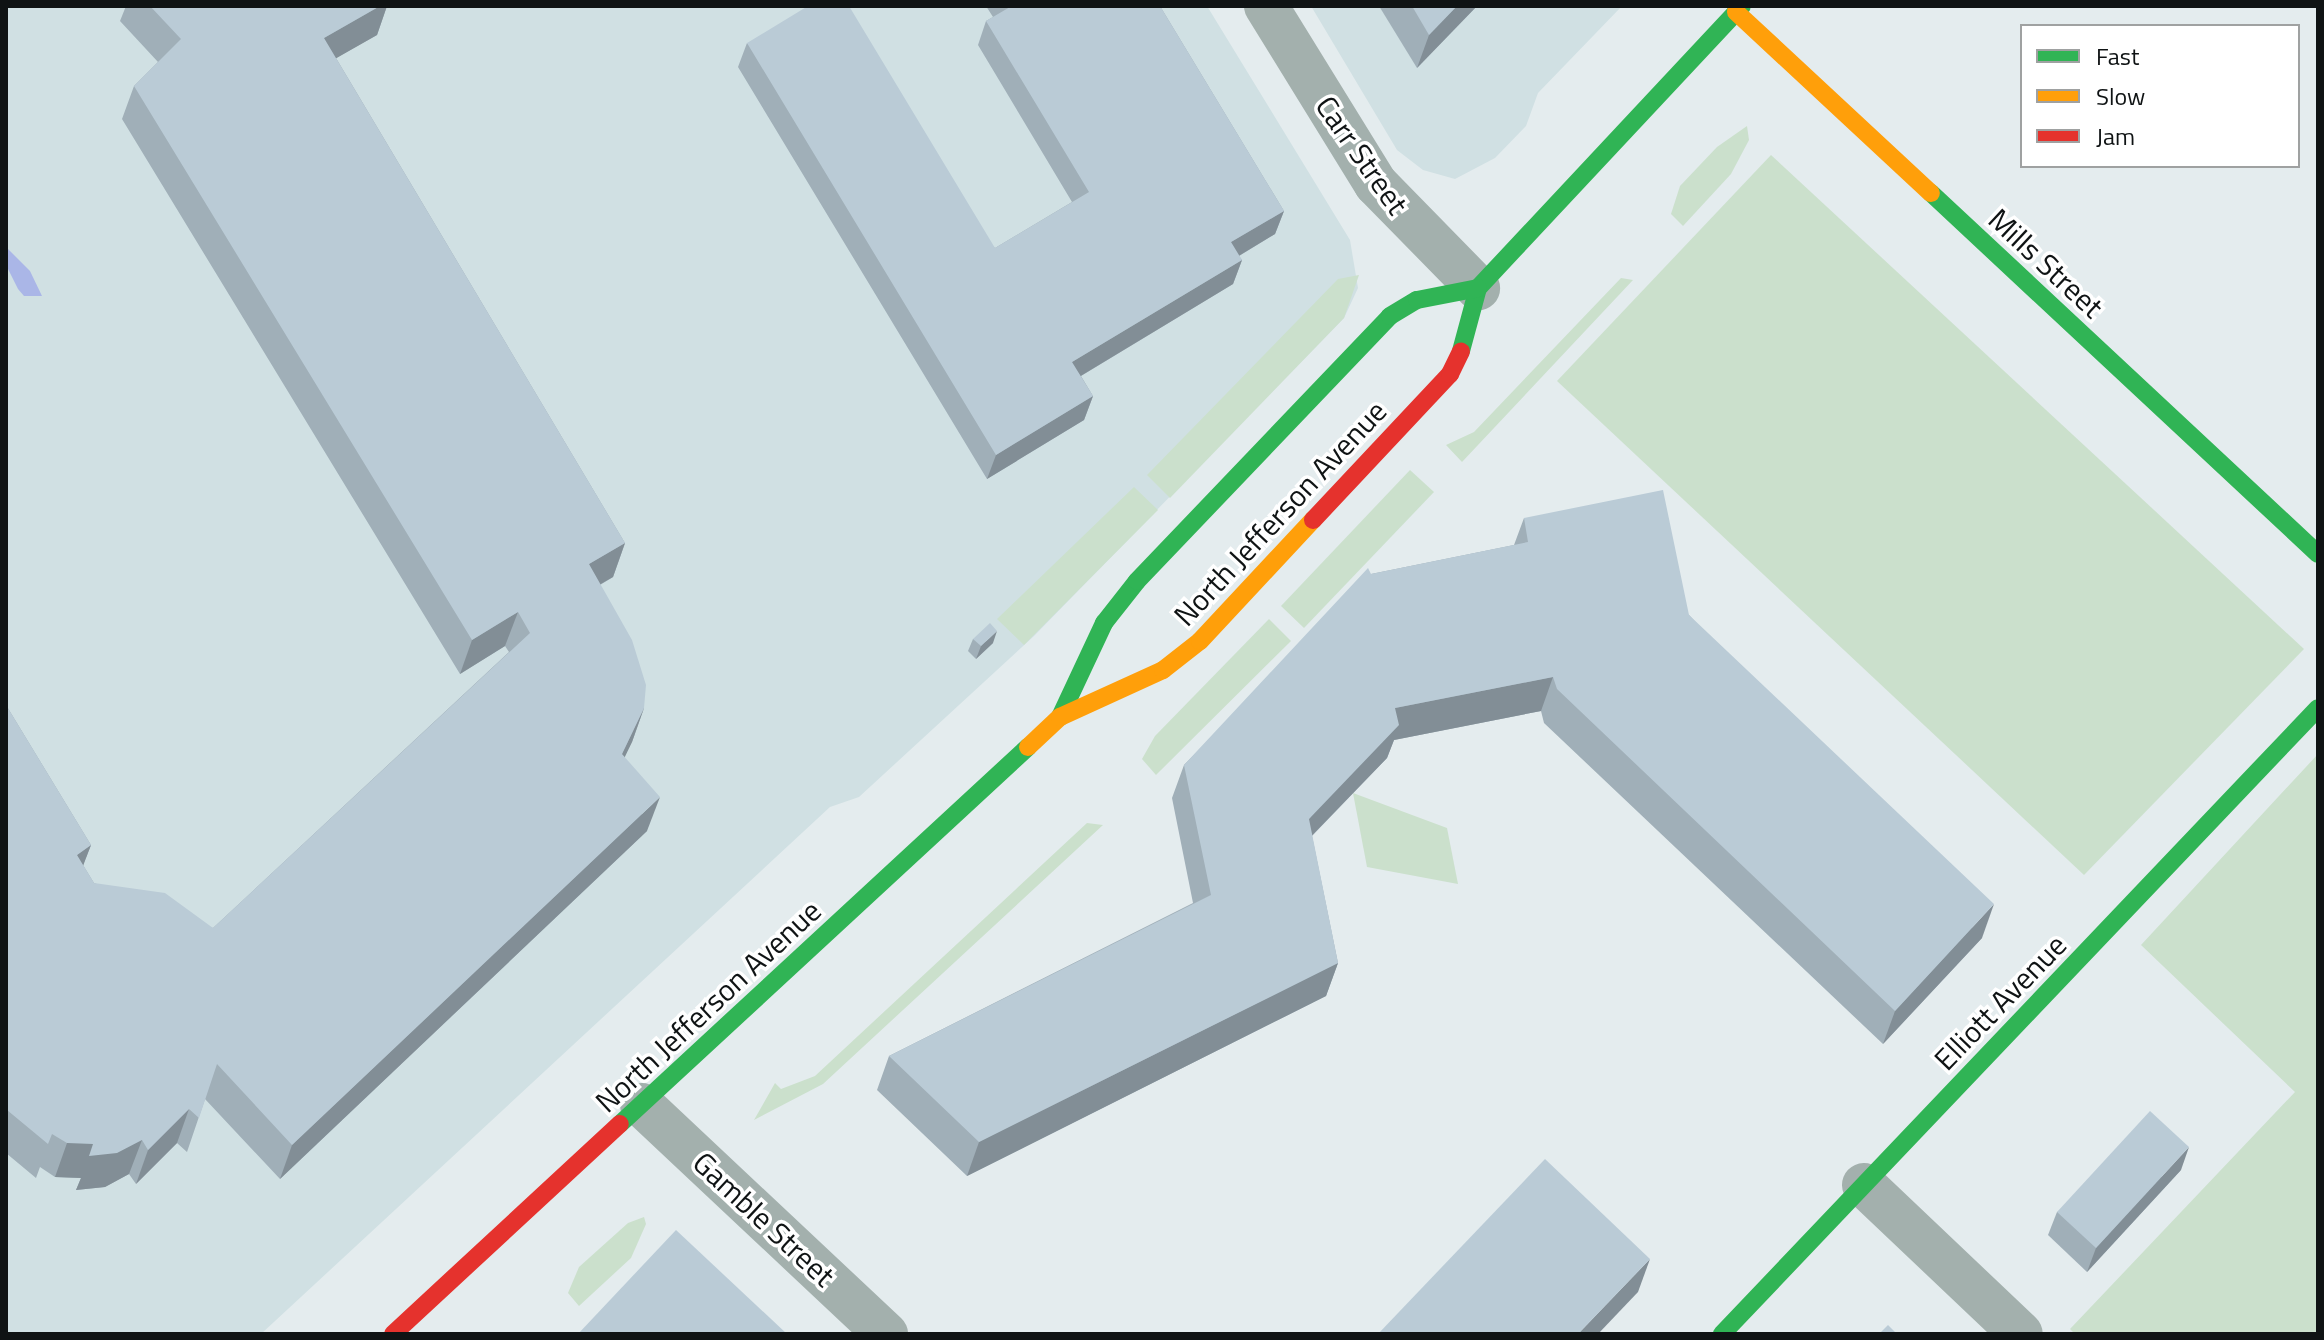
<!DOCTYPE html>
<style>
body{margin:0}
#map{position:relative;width:2324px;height:1340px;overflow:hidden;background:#e4ecee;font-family:"Titillium Web",sans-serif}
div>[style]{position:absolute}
.built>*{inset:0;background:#d0e0e3}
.green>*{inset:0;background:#cbe0cc}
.water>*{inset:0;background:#aab6e7}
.street>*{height:44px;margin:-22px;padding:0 22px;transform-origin:22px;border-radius:22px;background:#a3b0ad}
.fast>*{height:18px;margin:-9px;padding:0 9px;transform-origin:9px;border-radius:9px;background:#30b455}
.slow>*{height:18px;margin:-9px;padding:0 9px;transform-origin:9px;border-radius:9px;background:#ff9f0a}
.jam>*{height:18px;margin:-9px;padding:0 9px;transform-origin:9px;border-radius:9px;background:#e5322d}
.wall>*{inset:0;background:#a0afb8}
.shaded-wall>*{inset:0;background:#828e96}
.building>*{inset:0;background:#bacbd6}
span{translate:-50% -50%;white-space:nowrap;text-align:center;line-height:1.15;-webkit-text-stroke:7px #fff;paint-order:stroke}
.street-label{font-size:30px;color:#0f1314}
.frame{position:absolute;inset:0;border:8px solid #0f1314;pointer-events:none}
.legend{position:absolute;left:2020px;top:24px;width:280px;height:144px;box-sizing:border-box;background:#fff;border:2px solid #9fa1a1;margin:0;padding:10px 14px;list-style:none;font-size:24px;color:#0f1314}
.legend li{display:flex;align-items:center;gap:16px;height:40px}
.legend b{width:40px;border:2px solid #9fa1a1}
</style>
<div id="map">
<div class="built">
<i style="clip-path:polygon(6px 6px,1207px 6px,1350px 240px,1358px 288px,1344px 318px,1034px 636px,859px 797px,830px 807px,261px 1334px,6px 1334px)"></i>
<i style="clip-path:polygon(1311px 6px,1622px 6px,1538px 93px,1526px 126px,1495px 158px,1455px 179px,1423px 170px,1397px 150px)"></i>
</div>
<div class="green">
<i style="clip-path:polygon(1747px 126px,1749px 140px,1731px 174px,1683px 226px,1671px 214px,1680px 186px,1717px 147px)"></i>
<i style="clip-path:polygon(1771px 155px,2304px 649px,2084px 875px,1557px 381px)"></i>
<i style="clip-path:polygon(1359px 275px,1344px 318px,1170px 498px,1147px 475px,1338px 279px)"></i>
<i style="clip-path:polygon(1621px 278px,1633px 280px,1462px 462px,1446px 445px,1474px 432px)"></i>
<i style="clip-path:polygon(1410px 470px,1434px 492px,1304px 628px,1281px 606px)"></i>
<i style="clip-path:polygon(1134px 487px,1158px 510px,1024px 645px,997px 619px)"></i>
<i style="clip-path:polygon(1269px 619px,1291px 641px,1156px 775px,1142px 759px,1155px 736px)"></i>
<i style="clip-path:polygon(2318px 754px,2318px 1334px,2075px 1334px,2070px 1329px,2295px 1092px,2141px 945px)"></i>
<i style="clip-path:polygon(1353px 793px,1447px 828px,1458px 884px,1367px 867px)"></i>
<i style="clip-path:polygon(1087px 823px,1103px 825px,823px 1084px,754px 1120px,775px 1083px,781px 1089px,815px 1076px)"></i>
<i style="clip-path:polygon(644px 1217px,646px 1224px,631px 1258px,579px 1306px,568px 1293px,579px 1267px,628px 1223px)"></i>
</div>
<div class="water">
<i style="clip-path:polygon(6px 247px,30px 271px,42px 296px,24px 296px,18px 289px,6px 265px)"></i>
</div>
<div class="street">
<i style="left:1266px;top:6px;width:209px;rotate:58.3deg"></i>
<i style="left:1376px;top:184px;width:146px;rotate:45.6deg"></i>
<i style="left:642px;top:1105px;width:335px;rotate:43.2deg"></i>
<i style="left:1864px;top:1185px;width:216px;rotate:43.5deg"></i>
</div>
<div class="fast">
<i style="left:1931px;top:193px;width:529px;rotate:43.01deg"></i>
<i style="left:1461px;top:351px;width:65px;rotate:-74.9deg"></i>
<i style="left:1478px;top:288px;width:386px;rotate:-46.9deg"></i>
<i style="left:1060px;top:717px;width:104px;rotate:-64.9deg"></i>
<i style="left:1104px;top:623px;width:53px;rotate:-51.8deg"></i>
<i style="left:1137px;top:581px;width:366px;rotate:-46.3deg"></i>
<i style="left:1390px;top:316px;width:31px;rotate:-31deg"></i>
<i style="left:1417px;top:300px;width:62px;rotate:-11.1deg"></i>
<i style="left:620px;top:1124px;width:556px;rotate:-42.74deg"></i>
<i style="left:1722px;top:1334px;width:864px;rotate:-46.41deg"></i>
</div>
<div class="slow">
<i style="left:1736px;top:12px;width:266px;rotate:42.9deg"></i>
<i style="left:1028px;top:747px;width:44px;rotate:-43.2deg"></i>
<i style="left:1060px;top:717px;width:113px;rotate:-24.5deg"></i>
<i style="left:1163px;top:670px;width:47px;rotate:-38.1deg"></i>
<i style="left:1200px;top:641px;width:166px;rotate:-47deg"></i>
</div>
<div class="jam">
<i style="left:1313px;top:520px;width:200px;rotate:-46.8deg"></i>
<i style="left:1450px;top:374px;width:25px;rotate:-64deg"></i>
<i style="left:393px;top:1334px;width:309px;rotate:-42.8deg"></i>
</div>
<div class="wall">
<i style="clip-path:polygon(126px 6px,387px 6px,377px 35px,336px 58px,625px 543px,613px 577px,600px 585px,644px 708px,632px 742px,624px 757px,647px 831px,280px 1179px,205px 1099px,187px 1152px,177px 1143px,136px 1184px,129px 1174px,105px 1187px,76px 1190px,81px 1178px,55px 1177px,40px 1167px,36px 1178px,6px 1153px,6px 705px,91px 845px,83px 865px,94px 883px,213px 928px,509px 652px,505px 646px,460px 674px,122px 119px,134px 86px,158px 62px,120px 21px)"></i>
<i style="clip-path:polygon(986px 6px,1160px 6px,1284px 211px,1275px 234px,1239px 256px,1242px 260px,1233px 284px,1081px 376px,1093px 396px,1084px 420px,987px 479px,738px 67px,747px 43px,995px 248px,1072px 202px,978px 45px,986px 21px,993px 17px)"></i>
<i style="clip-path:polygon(1379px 6px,1477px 6px,1417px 68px)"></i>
<i style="clip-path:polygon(1524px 518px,1689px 615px,1982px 938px,1883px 1044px,1544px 723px,1541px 711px,1394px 740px,1387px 758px,1312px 836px,1338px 963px,1326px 996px,967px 1176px,877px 1090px,889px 1056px,1193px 903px,1172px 798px,1184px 765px,1371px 574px,1514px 545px)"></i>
<i style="clip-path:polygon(973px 639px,993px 643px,976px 659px,968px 651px)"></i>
<i style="clip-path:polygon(2181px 1170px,2087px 1272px,2048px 1235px,2057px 1212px)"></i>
</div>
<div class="shaded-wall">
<i style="clip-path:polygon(380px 6px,387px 6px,377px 35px,312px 72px,324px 38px)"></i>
<i style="clip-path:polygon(1457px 6px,1477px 6px,1417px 68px,1429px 35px)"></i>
<i style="clip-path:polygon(1284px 211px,1275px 234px,1222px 266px,1231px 242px)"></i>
<i style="clip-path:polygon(1242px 260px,1233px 284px,1064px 386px,1072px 362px)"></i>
<i style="clip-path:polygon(1093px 396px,1084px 420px,987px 479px,996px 455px)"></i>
<i style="clip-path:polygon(625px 543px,613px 577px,576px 598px,589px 564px)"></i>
<i style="clip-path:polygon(518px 612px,505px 646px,460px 674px,472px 640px)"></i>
<i style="clip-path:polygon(997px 631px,993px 643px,976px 659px,981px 646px)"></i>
<i style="clip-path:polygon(1553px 677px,1541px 711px,1394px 740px,1387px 758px,1296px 852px,1309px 819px,1395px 708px)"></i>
<i style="clip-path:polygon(644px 708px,632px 742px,610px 788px,622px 754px)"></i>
<i style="clip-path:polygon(660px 797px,647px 831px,280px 1179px,292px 1145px)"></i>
<i style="clip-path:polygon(91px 845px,78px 879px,77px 855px)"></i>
<i style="clip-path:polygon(1994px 904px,1982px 938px,1883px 1044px,1895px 1011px)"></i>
<i style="clip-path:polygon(1338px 963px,1326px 996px,967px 1176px,979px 1142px)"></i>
<i style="clip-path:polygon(189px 1109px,177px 1143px,136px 1184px,148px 1150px)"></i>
<i style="clip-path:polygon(142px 1140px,129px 1174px,105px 1187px,76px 1190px,81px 1178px,55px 1177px,67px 1143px)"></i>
<i style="clip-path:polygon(2189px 1147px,2181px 1170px,2087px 1272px,2096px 1248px)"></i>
<i style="clip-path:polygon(1650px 1259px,1638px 1292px,1598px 1334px,1578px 1334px)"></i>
</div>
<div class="building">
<i style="clip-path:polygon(150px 6px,380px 6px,324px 38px,625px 543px,589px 564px,632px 640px,646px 685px,644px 708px,622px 754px,660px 797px,292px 1145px,217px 1064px,199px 1118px,189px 1109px,148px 1150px,142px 1140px,117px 1153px,89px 1156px,93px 1144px,67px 1143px,52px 1134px,48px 1144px,7px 1110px,6px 1111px,6px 705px,91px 845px,77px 855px,94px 883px,165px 893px,213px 928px,530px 633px,518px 612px,472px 640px,134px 86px,181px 39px)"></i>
<i style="clip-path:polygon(808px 6px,849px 6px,995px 248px,1089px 192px,986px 21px,1010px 7px,1009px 6px,1160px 6px,1284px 211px,1231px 242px,1242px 260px,1072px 362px,1093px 396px,996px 455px,747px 43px)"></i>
<i style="clip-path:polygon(1412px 6px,1457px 6px,1429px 35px)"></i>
<i style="clip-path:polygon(1663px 490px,1689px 615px,1994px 904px,1895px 1011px,1557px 689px,1553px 677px,1395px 708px,1399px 725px,1309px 819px,1338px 963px,979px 1142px,889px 1056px,1211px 895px,1184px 765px,1368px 568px,1371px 574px,1528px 542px,1524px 518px)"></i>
<i style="clip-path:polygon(990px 623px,997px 631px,981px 646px,973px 639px)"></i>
<i style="clip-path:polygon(2150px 1111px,2189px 1147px,2096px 1248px,2057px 1212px)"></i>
<i style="clip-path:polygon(1545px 1159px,1650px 1259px,1578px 1334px,1378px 1334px)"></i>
<i style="clip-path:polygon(676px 1230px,787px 1334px,578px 1334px)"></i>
<i style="clip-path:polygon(1888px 1325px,1897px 1334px,1879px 1334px)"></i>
</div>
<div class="street-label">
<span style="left:1362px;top:155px;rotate:55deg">Carr Street</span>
<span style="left:2046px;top:263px;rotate:43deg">Mills Street</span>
<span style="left:1280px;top:513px;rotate:-47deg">North Jefferson Avenue</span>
<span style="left:2000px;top:1002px;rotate:-46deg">Elliott Avenue</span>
<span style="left:708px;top:1006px;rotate:-43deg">North Jefferson Avenue</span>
<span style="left:764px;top:1219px;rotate:43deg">Gamble Street</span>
</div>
<div class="frame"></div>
<ul class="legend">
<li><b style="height:10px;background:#30b455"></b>Fast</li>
<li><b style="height:10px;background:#ff9f0a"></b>Slow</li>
<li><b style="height:10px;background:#e5322d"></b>Jam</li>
</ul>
</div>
